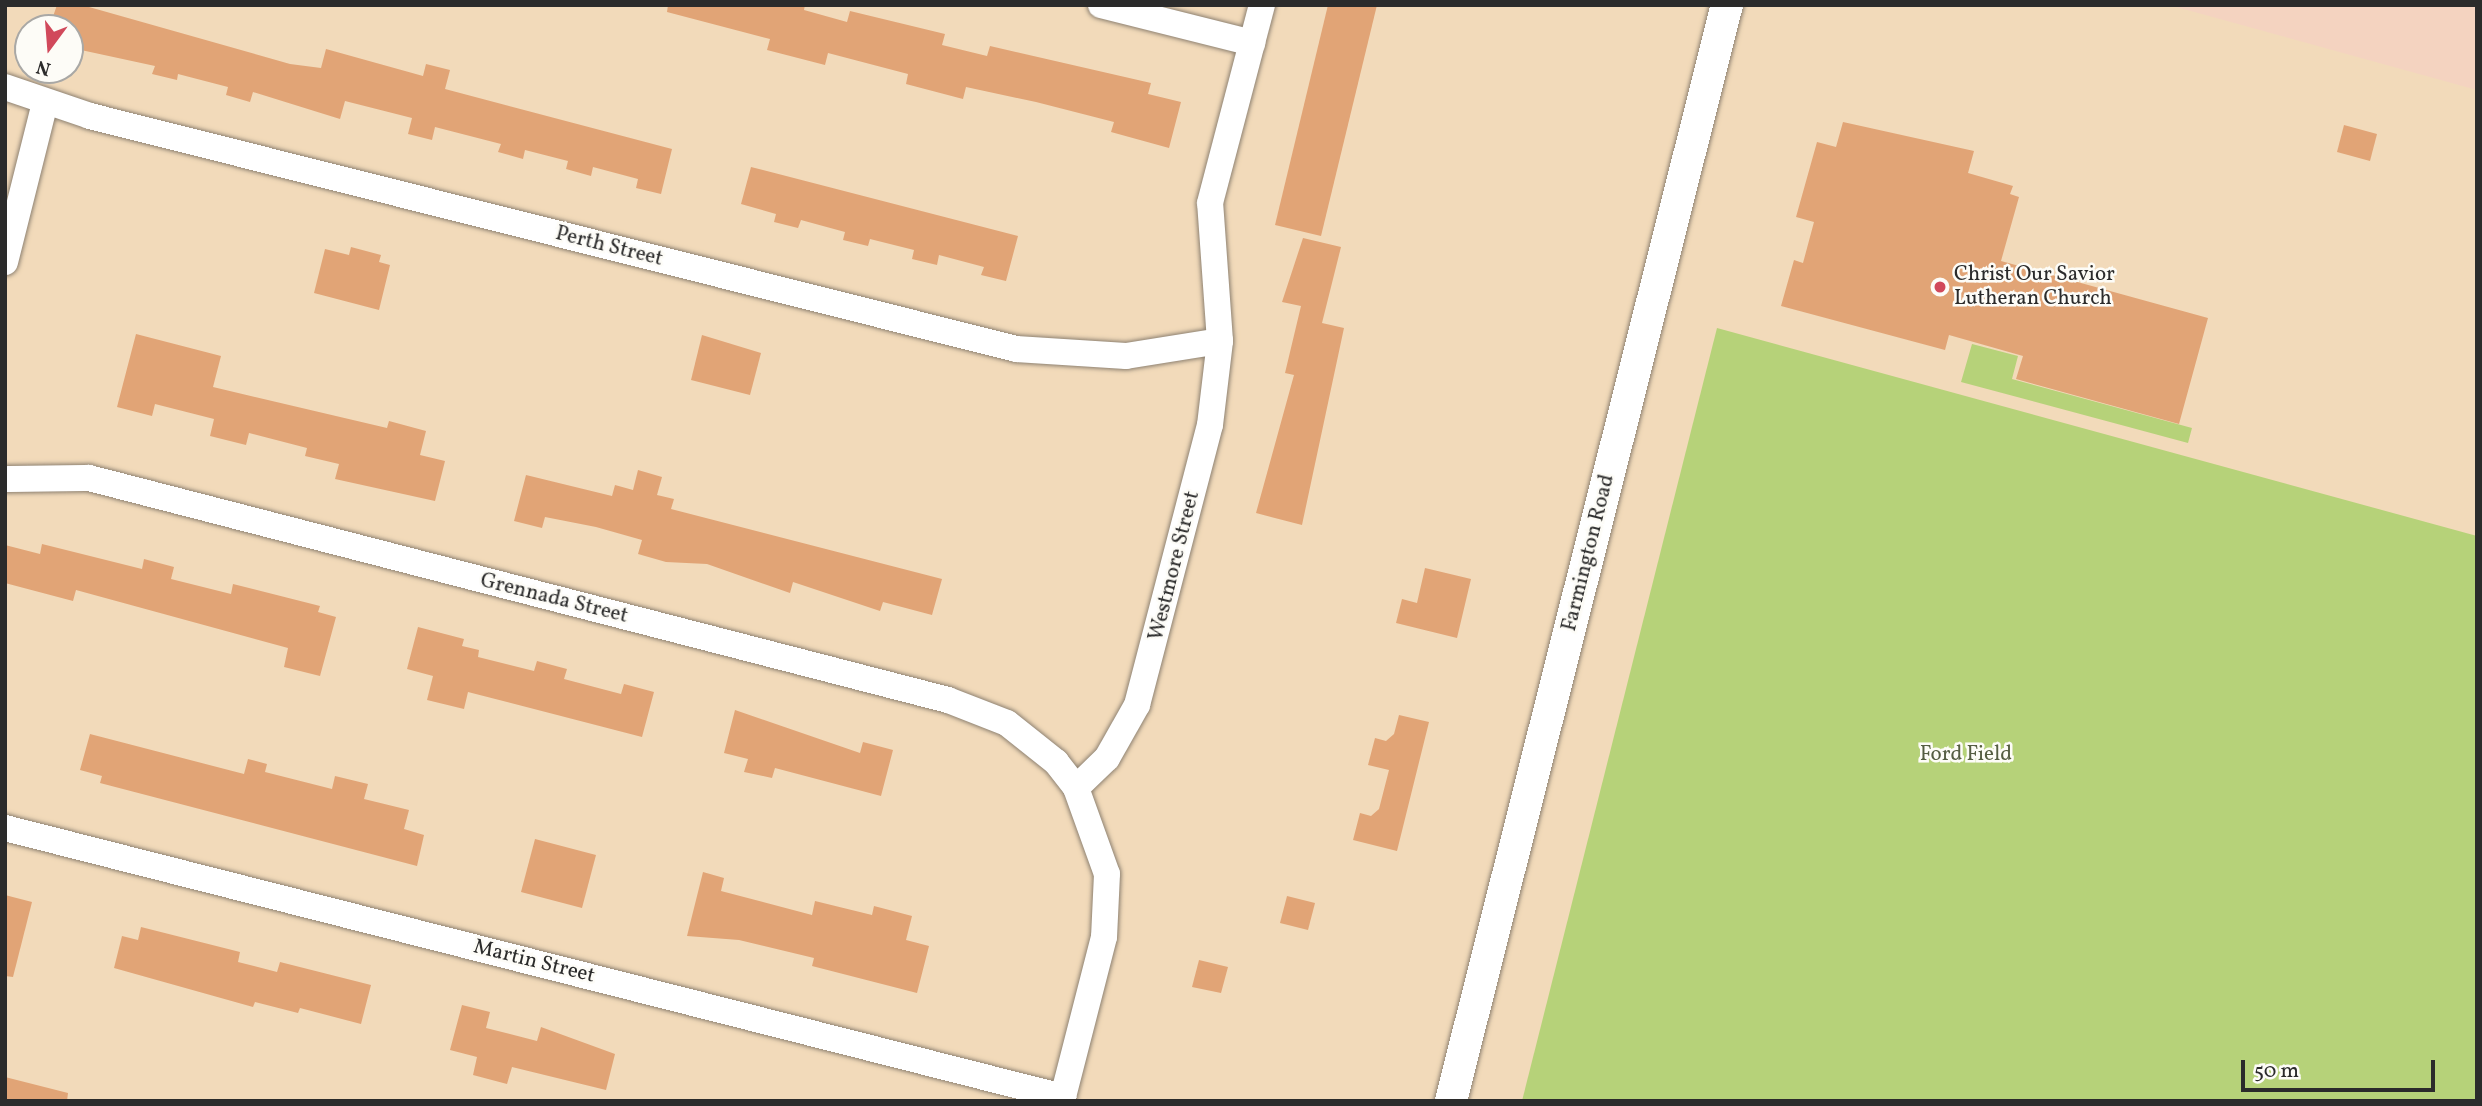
<!DOCTYPE html>
<style>
body{margin:0}
#map{position:relative;width:2482px;height:1106px;overflow:hidden;background:#f2daba;font-family:Vollkorn,serif}
div>[style]{position:absolute}
.built>*{inset:0;background:#f4d3c0}
.green>*{inset:0;background:#b6d279}
.building>*{inset:0;background:#e1a476}
.roads{filter:drop-shadow(0 0 2px #8e8272) drop-shadow(0 0 2px #8e8272)}
.minor>*{height:26px;margin:-13px;padding:0 13px;transform-origin:13px;border-radius:13px;background:#fff}
.major>*{height:32px;margin:-16px;padding:0 16px;transform-origin:16px;border-radius:16px;background:#fff}
.dots>*{width:19px;height:19px;translate:-50% -50%;box-sizing:border-box;border:4px solid #fdfcf7;border-radius:50%}
span{translate:-50% -50%;white-space:nowrap;text-align:center;line-height:1.15;-webkit-text-stroke:5px #fdfcf7;paint-order:stroke}
.street-label{font-size:21px;color:#2b2b2b}
.poi-label{font-size:21px;color:#2b2b2b}
.left{translate:0 -50%;text-align:left}
.park-label{font-size:21px;color:#555d42}
.frame{position:absolute;inset:0;border:7px solid #2b2b2b;pointer-events:none}
.north{position:absolute;left:14px;top:14px;width:70px;height:70px;box-sizing:border-box;background:#fdfcf7;border:2px solid #a9a8a5;border-radius:50%;rotate:196deg;font-size:19px;font-weight:700;line-height:28px;text-align:center;color:#2b2b2b}
.north::after{content:'';display:block;margin:auto;width:24px;height:32px;background:#d1495b;clip-path:polygon(50% 0,100% 100%,50% 72%,0 100%)}
.scale{position:absolute;left:2241px;top:1060px;width:194px;height:32px;box-sizing:border-box;border:4px solid #2b2b2b;border-top:0;padding-left:9px;font-size:21px;line-height:24px;white-space:nowrap;color:#2b2b2b;-webkit-text-stroke:5px #fdfcf7;paint-order:stroke}
</style>
<div id="map">
<div class="built">
<i style="clip-path:polygon(2169px 5px,2477px 5px,2477px 90px)"></i>
</div>
<div class="green">
<i style="clip-path:polygon(1717px 328px,2477px 536px,2477px 1101px,1522px 1101px)"></i>
<i style="clip-path:polygon(1972px 344px,2018px 356px,2012px 379px,2192px 428px,2188px 443px,1961px 382px)"></i>
</div>
<div class="building">
<i style="clip-path:polygon(57px 5px,82px 5px,290px 64px,321px 68px,326px 49px,423px 76px,426px 64px,450px 70px,445px 89px,672px 149px,661px 194px,636px 188px,638px 179px,593px 167px,591px 176px,566px 169px,568px 161px,525px 150px,523px 159px,498px 152px,501px 144px,435px 127px,432px 140px,408px 134px,412px 118px,345px 101px,340px 119px,253px 92px,250px 102px,226px 95px,228px 87px,178px 74px,177px 80px,152px 74px,155px 66px,81px 50px,70px 42px,70px 28px,49px 28px)"></i>
<i style="clip-path:polygon(668px 5px,805px 5px,804px 10px,847px 22px,850px 11px,945px 34px,942px 45px,987px 56px,990px 46px,1151px 83px,1148px 94px,1181px 102px,1169px 148px,1111px 132px,1114px 122px,1036px 102px,966px 87px,963px 99px,906px 84px,908px 74px,828px 53px,825px 65px,767px 50px,770px 39px,667px 12px)"></i>
<i style="clip-path:polygon(1328px 5px,1377px 5px,1321px 236px,1275px 225px)"></i>
<i style="clip-path:polygon(1843px 122px,1974px 151px,1968px 173px,2013px 186px,2010px 194px,2019px 197px,2001px 261px,2208px 318px,2179px 424px,2016px 379px,2023px 356px,1949px 335px,1945px 350px,1781px 306px,1794px 260px,1803px 263px,1814px 222px,1796px 217px,1817px 142px,1836px 147px)"></i>
<i style="clip-path:polygon(2344px 125px,2377px 134px,2370px 161px,2337px 152px)"></i>
<i style="clip-path:polygon(751px 167px,1018px 236px,1006px 281px,981px 275px,984px 267px,939px 255px,937px 265px,912px 259px,914px 250px,870px 239px,868px 246px,843px 240px,845px 232px,801px 220px,798px 228px,774px 222px,776px 214px,741px 204px)"></i>
<i style="clip-path:polygon(1303px 238px,1341px 247px,1322px 323px,1344px 328px,1302px 525px,1256px 513px,1294px 375px,1285px 373px,1301px 306px,1282px 302px)"></i>
<i style="clip-path:polygon(351px 247px,381px 255px,379px 262px,390px 265px,379px 310px,314px 293px,325px 249px,349px 255px)"></i>
<i style="clip-path:polygon(136px 334px,221px 356px,213px 387px,387px 428px,389px 421px,426px 431px,420px 455px,445px 461px,435px 501px,335px 479px,339px 464px,305px 456px,307px 448px,249px 433px,246px 445px,210px 436px,214px 419px,155px 404px,152px 416px,117px 407px)"></i>
<i style="clip-path:polygon(702px 335px,761px 353px,750px 395px,691px 380px)"></i>
<i style="clip-path:polygon(638px 470px,662px 477px,657px 495px,674px 499px,671px 509px,942px 579px,932px 615px,883px 602px,880px 611px,793px 582px,790px 593px,707px 564px,666px 562px,638px 554px,642px 540px,596px 527px,545px 517px,542px 528px,514px 521px,526px 475px,612px 496px,615px 485px,633px 490px)"></i>
<i style="clip-path:polygon(42px 544px,142px 569px,144px 559px,174px 567px,171px 579px,231px 594px,233px 584px,320px 606px,318px 612px,336px 617px,320px 676px,284px 667px,288px 648px,76px 590px,73px 601px,5px 583px,5px 545px,40px 554px)"></i>
<i style="clip-path:polygon(1425px 568px,1471px 579px,1457px 638px,1396px 623px,1402px 599px,1417px 603px)"></i>
<i style="clip-path:polygon(418px 627px,464px 639px,462px 646px,479px 650px,478px 657px,534px 671px,537px 661px,567px 669px,564px 679px,621px 694px,624px 684px,654px 692px,642px 737px,468px 692px,464px 709px,427px 700px,433px 676px,407px 669px)"></i>
<i style="clip-path:polygon(735px 710px,860px 753px,863px 742px,893px 750px,881px 796px,775px 768px,772px 778px,744px 772px,748px 759px,724px 753px)"></i>
<i style="clip-path:polygon(1399px 715px,1429px 722px,1397px 851px,1353px 840px,1360px 813px,1371px 816px,1379px 809px,1389px 770px,1368px 765px,1375px 738px,1386px 741px,1394px 734px)"></i>
<i style="clip-path:polygon(90px 734px,244px 774px,248px 759px,267px 764px,265px 772px,332px 789px,335px 776px,368px 784px,364px 799px,409px 810px,404px 829px,424px 835px,417px 866px,100px 783px,102px 776px,80px 770px)"></i>
<i style="clip-path:polygon(535px 839px,596px 855px,582px 908px,521px 892px)"></i>
<i style="clip-path:polygon(703px 872px,724px 878px,721px 891px,812px 915px,815px 901px,872px 915px,874px 906px,912px 916px,906px 940px,929px 946px,917px 993px,812px 966px,814px 958px,739px 940px,687px 936px)"></i>
<i style="clip-path:polygon(5px 895px,32px 902px,13px 977px,5px 976px)"></i>
<i style="clip-path:polygon(1287px 896px,1315px 903px,1308px 930px,1280px 923px)"></i>
<i style="clip-path:polygon(141px 927px,240px 952px,238px 962px,277px 972px,280px 962px,371px 985px,361px 1024px,300px 1008px,298px 1013px,255px 1002px,253px 1007px,114px 968px,122px 936px,138px 940px)"></i>
<i style="clip-path:polygon(1199px 960px,1228px 967px,1221px 993px,1192px 987px)"></i>
<i style="clip-path:polygon(462px 1005px,490px 1012px,486px 1028px,537px 1041px,541px 1027px,615px 1054px,606px 1090px,512px 1067px,507px 1084px,473px 1075px,477px 1057px,450px 1050px)"></i>
<i style="clip-path:polygon(5px 1077px,68px 1093px,67px 1101px,5px 1101px)"></i>
</div>
<div class="roads">
<div class="minor">
<i style="left:1101px;top:5px;width:156px;rotate:14.1deg"></i>
<i style="left:5px;top:87px;width:90px;rotate:18.8deg"></i>
<i style="left:90px;top:116px;width:955px;rotate:14.12deg"></i>
<i style="left:1016px;top:349px;width:110px;rotate:3.6deg"></i>
<i style="left:1126px;top:356px;width:95px;rotate:-9.1deg"></i>
<i style="left:5px;top:262px;width:164px;rotate:-75.9deg"></i>
<i style="left:5px;top:479px;width:84px;rotate:-0.7deg"></i>
<i style="left:89px;top:478px;width:887px;rotate:14.49deg"></i>
<i style="left:948px;top:700px;width:63px;rotate:21.3deg"></i>
<i style="left:1007px;top:723px;width:63px;rotate:38.5deg"></i>
<i style="left:1056px;top:762px;width:33px;rotate:52deg"></i>
<i style="left:1076px;top:788px;width:91px;rotate:70.2deg"></i>
<i style="left:1107px;top:874px;width:63px;rotate:92.7deg"></i>
<i style="left:1104px;top:937px;width:169px;rotate:104.4deg"></i>
<i style="left:1076px;top:788px;width:43px;rotate:-44.1deg"></i>
<i style="left:1107px;top:758px;width:61px;rotate:-60.5deg"></i>
<i style="left:1137px;top:705px;width:289px;rotate:-75.4deg"></i>
<i style="left:1210px;top:425px;width:85px;rotate:-83.2deg"></i>
<i style="left:1220px;top:341px;width:138px;rotate:-94.1deg"></i>
<i style="left:1210px;top:203px;width:205px;rotate:-75.3deg"></i>
<i style="left:5px;top:828px;width:1092px;rotate:14.27deg"></i>
</div>
<div class="major">
<i style="left:1451px;top:1101px;width:1130px;rotate:-75.87deg"></i>
</div>
</div>
<div class="dots">
<i style="left:1940px;top:287px;background:#d1495b"></i>
</div>
<div class="street-label">
<span style="left:609px;top:247px;rotate:14deg">Perth Street</span>
<span style="left:1589px;top:553px;rotate:-76deg">Farmington Road</span>
<span style="left:1175px;top:566px;rotate:-76deg">Westmore Street</span>
<span style="left:554px;top:599px;rotate:14deg">Grennada Street</span>
<span style="left:534px;top:962px;rotate:14deg">Martin Street</span>
</div>
<div class="poi-label">
<span class="left" style="left:1954px;top:287px">Christ Our Savior<br>Lutheran Church</span>
</div>
<div class="park-label">
<span style="left:1966px;top:755px">Ford Field</span>
</div>
<div class="frame"></div>
<div class="north">N</div>
<div class="scale">50 m</div>
</div>
